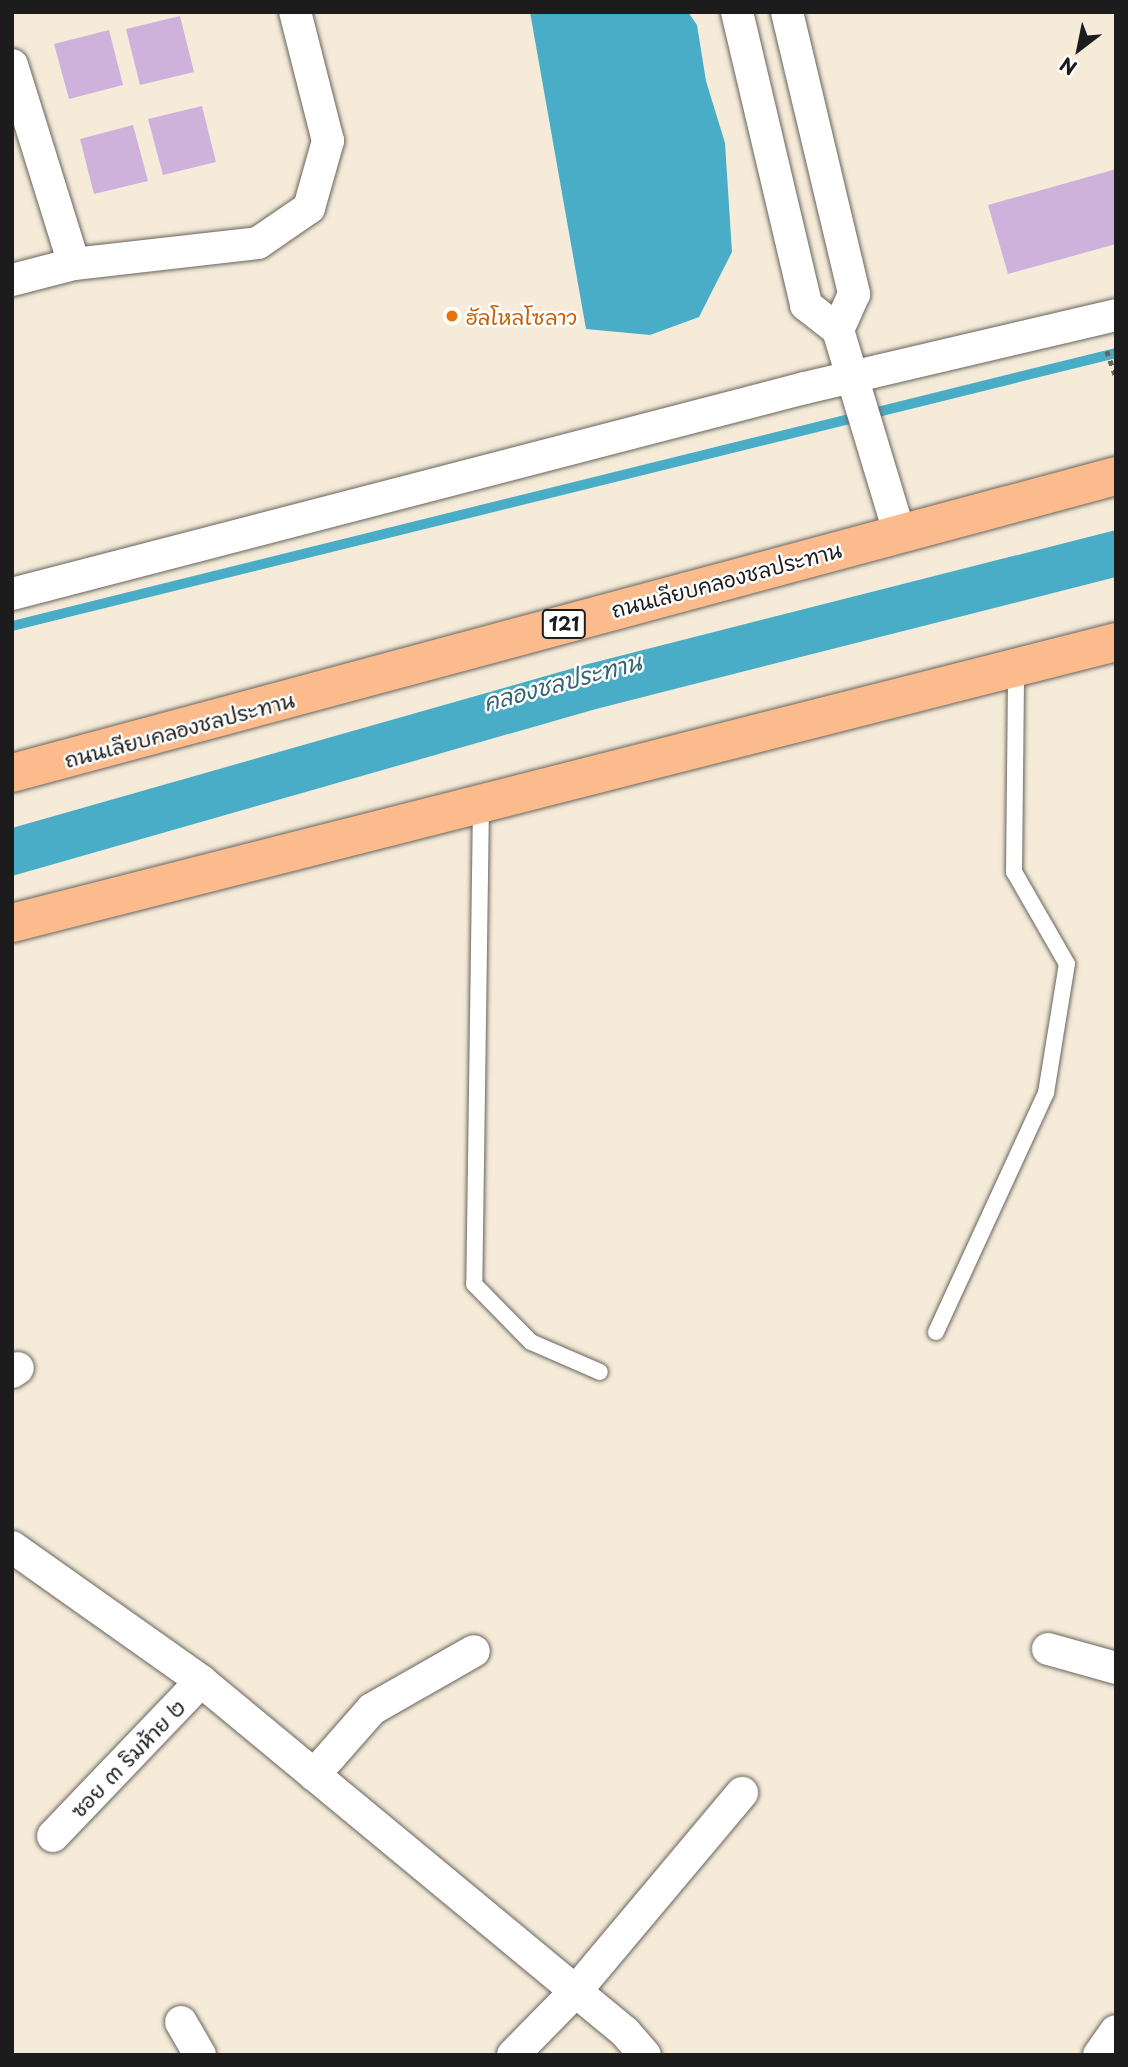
<!DOCTYPE html>
<meta charset="utf-8">
<style>
body{margin:0}
#map{position:relative;width:1128px;height:2067px;overflow:hidden;background:#f5ebd8;font-family:"Playpen Sans","Playpen Sans Thai",sans-serif}
div>[style]{position:absolute}
.water>*{inset:0;background:#49adc8}
.stream>*{height:10px;margin:-5px;padding:0 5px;transform-origin:5px;border-radius:5px;background:#49adc8}
.building>*{inset:0;background:#ceb2dc}
.path>*{height:4.5px;margin-top:-2.25px;transform-origin:0;background:repeating-linear-gradient(90deg,#68645e 0 5px,transparent 0 10px)}
.roads{filter:drop-shadow(0 0 2px #68645e) drop-shadow(0 0 2px #68645e)}
.service>*{height:16px;margin:-8px;padding:0 8px;transform-origin:8px;border-radius:8px;background:#fff}
.minor>*{height:32px;margin:-16px;padding:0 16px;transform-origin:16px;border-radius:16px;background:#fff}
.primary>*{height:38px;margin:-19px;padding:0 19px;transform-origin:19px;border-radius:19px;background:#fbbb8c}
.dots>*{width:19px;height:19px;translate:-50% -50%;box-sizing:border-box;border:4px solid #fff;border-radius:50%}
span{translate:-50% -50%;white-space:nowrap;text-align:center;line-height:1.15;-webkit-text-stroke:5px #fff;paint-order:stroke}
.shield-label span{padding:2px 5px;background:#fff;border:2px solid;border-radius:5px;-webkit-text-stroke-width:0}
.shield-label{font-size:19px;color:#1c1c1c;font-weight:700}
.food-label{font-size:21px;color:#c56008}
.left{translate:0 -50%;text-align:left}
.street-label{font-size:21px;color:#1c1c1c}
.water-label{font-size:23px;color:#326472;font-style:italic}
.frame{position:absolute;inset:0;border:14px solid #1c1c1c;pointer-events:none}
.north{position:absolute;left:1044px;top:14px;width:70px;height:70px;-webkit-text-stroke:5px #fff;paint-order:stroke;rotate:212deg;font-size:19px;font-weight:700;line-height:28px;text-align:center;color:#1c1c1c}
.north::after{content:'';display:block;margin:auto;width:24px;height:32px;background:#1c1c1c;clip-path:polygon(50% 0,100% 100%,50% 72%,0 100%)}
</style>
<div id="map">
<div class="water">
<i style="clip-path:polygon(530px 12px,688px 12px,697px 25px,706px 81px,725px 143px,732px 252px,699px 317px,650px 335px,586px 329px)"></i>
<i style="clip-path:polygon(1116px 530px,1116px 577px,596px 709px,12px 876px,12px 828px,588px 664px)"></i>
</div>
<div class="stream">
<i style="left:12px;top:626px;width:1137px;rotate:-13.89deg"></i>
</div>
<div class="building">
<i style="clip-path:polygon(180px 16px,194px 72px,140px 85px,126px 29px)"></i>
<i style="clip-path:polygon(109px 30px,123px 85px,69px 99px,54px 44px)"></i>
<i style="clip-path:polygon(202px 106px,216px 162px,163px 175px,148px 119px)"></i>
<i style="clip-path:polygon(133px 125px,148px 181px,94px 194px,80px 139px)"></i>
<i style="clip-path:polygon(1116px 169px,1116px 244px,1008px 274px,988px 205px)"></i>
</div>
<div class="path">
<i style="left:1107px;top:351px;width:28px;rotate:71deg"></i>
</div>
<div class="roads">
<div class="service">
<i style="left:481px;top:804px;width:480px;rotate:90.8deg"></i>
<i style="left:474px;top:1284px;width:81px;rotate:45.5deg"></i>
<i style="left:531px;top:1342px;width:75px;rotate:23.5deg"></i>
<i style="left:936px;top:1332px;width:263px;rotate:-65.3deg"></i>
<i style="left:1046px;top:1093px;width:131px;rotate:-80.8deg"></i>
<i style="left:1067px;top:964px;width:106px;rotate:-119.9deg"></i>
<i style="left:1014px;top:872px;width:205px;rotate:-89.4deg"></i>
</div>
<div class="minor">
<i style="left:737px;top:12px;width:301px;rotate:76.7deg"></i>
<i style="left:806px;top:305px;width:41px;rotate:38deg"></i>
<i style="left:838px;top:330px;width:211px;rotate:73.2deg"></i>
<i style="left:787px;top:12px;width:290px;rotate:76.6deg"></i>
<i style="left:854px;top:294px;width:39px;rotate:114deg"></i>
<i style="left:12px;top:65px;width:208px;rotate:72.7deg"></i>
<i style="left:12px;top:280px;width:64px;rotate:-14.5deg"></i>
<i style="left:74px;top:264px;width:185px;rotate:-6.5deg"></i>
<i style="left:258px;top:243px;width:62px;rotate:-34.5deg"></i>
<i style="left:309px;top:208px;width:70px;rotate:-74.2deg"></i>
<i style="left:328px;top:141px;width:133px;rotate:-104.3deg"></i>
<i style="left:12px;top:594px;width:819px;rotate:-14.56deg"></i>
<i style="left:805px;top:388px;width:319px;rotate:-13.2deg"></i>
<i style="left:12px;top:1372px;width:7px;rotate:-34deg"></i>
<i style="left:12px;top:1547px;width:232px;rotate:35.3deg"></i>
<i style="left:201px;top:1681px;width:550px;rotate:39.62deg"></i>
<i style="left:625px;top:2032px;width:30px;rotate:49deg"></i>
<i style="left:1048px;top:1649px;width:71px;rotate:15.6deg"></i>
<i style="left:314px;top:1775px;width:88px;rotate:-48.7deg"></i>
<i style="left:372px;top:1709px;width:117px;rotate:-29.6deg"></i>
<i style="left:53px;top:1836px;width:214px;rotate:-46.3deg"></i>
<i style="left:181px;top:2022px;width:38px;rotate:60deg"></i>
<i style="left:513px;top:2055px;width:88px;rotate:-45.5deg"></i>
<i style="left:575px;top:1992px;width:260px;rotate:-50deg"></i>
<i style="left:1099px;top:2055px;width:29px;rotate:-55deg"></i>
</div>
<div class="primary">
<i style="left:12px;top:773px;width:1143px;rotate:-15.06deg"></i>
<i style="left:12px;top:923px;width:1139px;rotate:-14.28deg"></i>
</div>
</div>
<div class="dots">
<i style="left:452px;top:316px;background:#e8710a"></i>
</div>
<div class="shield-label">
<span style="left:564px;top:624px">121</span>
</div>
<div class="food-label">
<span class="left" style="left:466px;top:316px">ฮัลโหลโซลาว</span>
</div>
<div class="street-label">
<span style="left:726px;top:579px;rotate:-15deg">ถนนเลียบคลองชลประทาน</span>
<span style="left:179px;top:729px;rotate:-15deg">ถนนเลียบคลองชลประทาน</span>
<span style="left:127px;top:1758px;rotate:-46deg">ซอย ๓ ริมห้าย ๒</span>
</div>
<div class="water-label">
<span style="left:562px;top:682px;rotate:-15deg">คลองชลประทาน</span>
</div>
<div class="frame"></div>
<div class="north">N</div>
</div>
